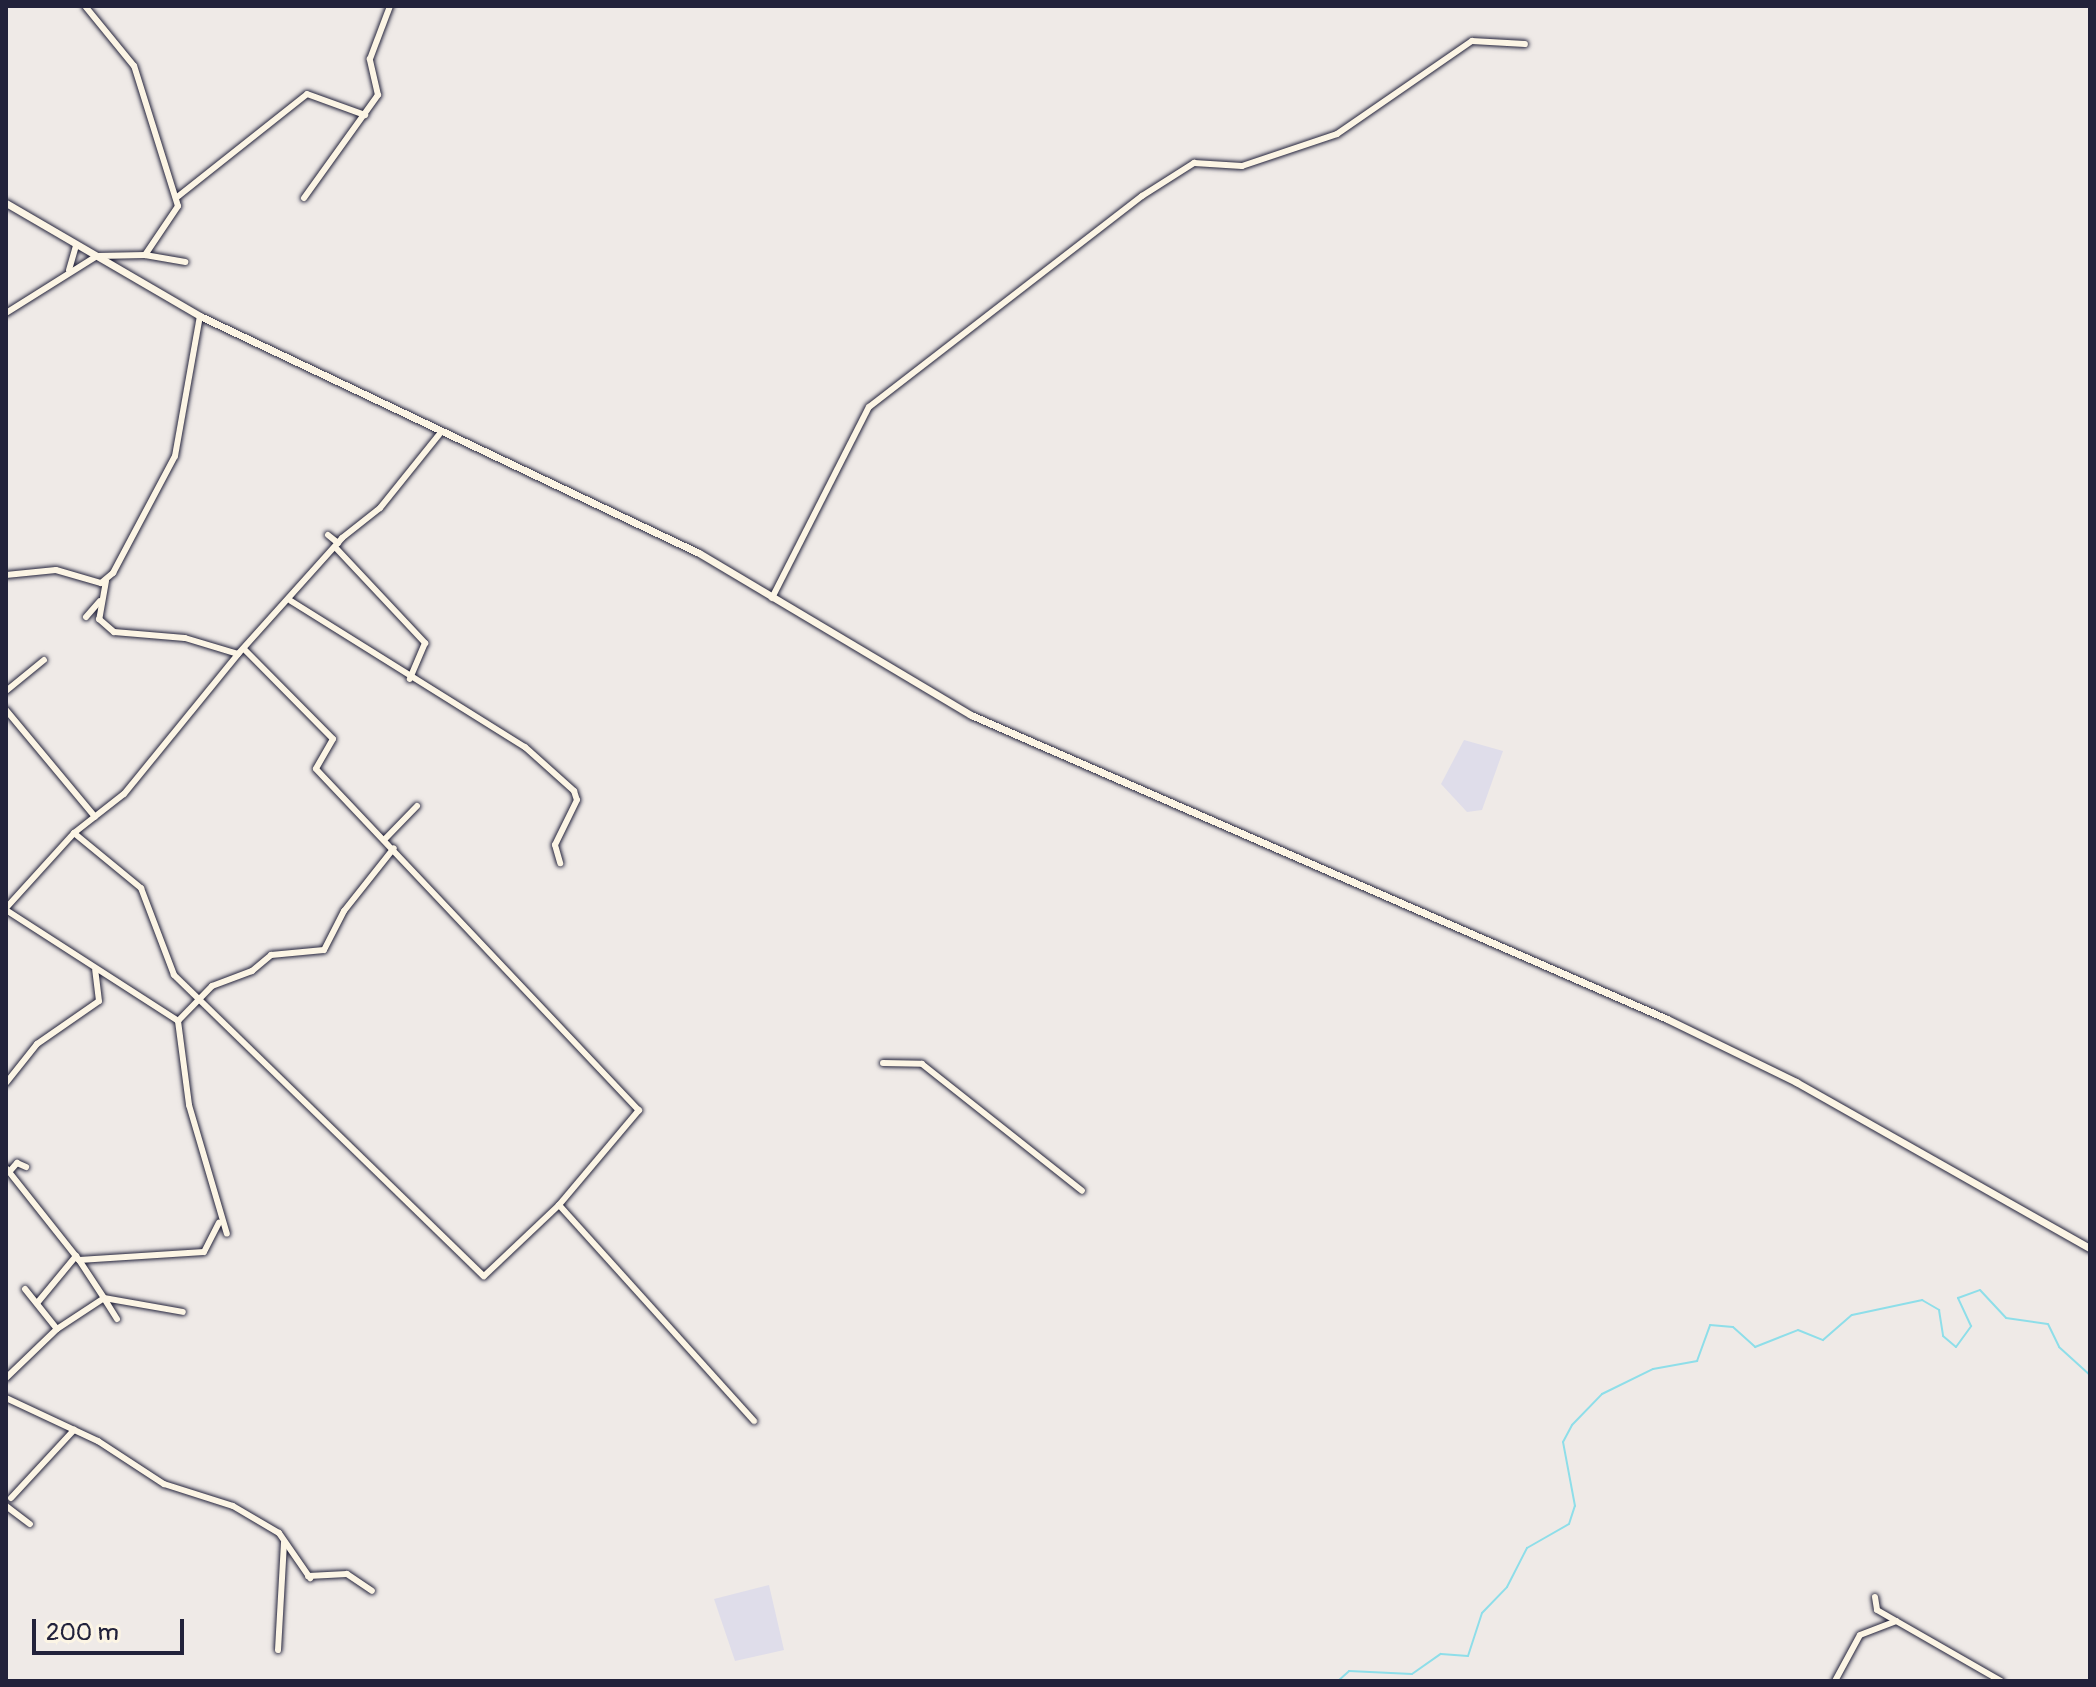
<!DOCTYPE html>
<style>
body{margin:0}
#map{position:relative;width:2096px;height:1687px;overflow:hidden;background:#efeae7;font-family:Pangolin,sans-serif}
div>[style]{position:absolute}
.built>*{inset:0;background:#dfddea}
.stream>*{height:2px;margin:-1px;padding:0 1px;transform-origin:1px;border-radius:1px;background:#8edee9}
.roads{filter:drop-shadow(0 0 2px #22223b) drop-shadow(0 0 2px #22223b)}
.minor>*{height:6px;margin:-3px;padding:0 3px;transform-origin:3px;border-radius:3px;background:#fcf5e5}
.major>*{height:7px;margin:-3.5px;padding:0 3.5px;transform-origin:3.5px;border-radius:3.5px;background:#fcf5e5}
span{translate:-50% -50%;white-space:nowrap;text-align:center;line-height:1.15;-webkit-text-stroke:6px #fcf5e5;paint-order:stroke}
.frame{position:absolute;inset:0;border:8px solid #22223b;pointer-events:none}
.scale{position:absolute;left:32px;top:1619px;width:152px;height:36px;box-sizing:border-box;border:4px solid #22223b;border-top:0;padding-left:10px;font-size:24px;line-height:28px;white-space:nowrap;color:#22223b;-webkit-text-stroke:6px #fcf5e5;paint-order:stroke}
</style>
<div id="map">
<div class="built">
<i style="clip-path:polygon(1464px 740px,1503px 751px,1482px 810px,1467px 812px,1441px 784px)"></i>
<i style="clip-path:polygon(769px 1585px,784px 1650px,735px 1661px,714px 1599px)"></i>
</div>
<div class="stream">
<i style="left:1338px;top:1681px;width:15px;rotate:-42deg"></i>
<i style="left:1349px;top:1671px;width:63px;rotate:2.7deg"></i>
<i style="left:1412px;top:1674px;width:35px;rotate:-35deg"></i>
<i style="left:1441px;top:1654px;width:27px;rotate:4deg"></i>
<i style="left:1468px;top:1656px;width:45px;rotate:-72deg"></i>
<i style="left:1482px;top:1613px;width:36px;rotate:-46deg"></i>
<i style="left:1507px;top:1587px;width:44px;rotate:-62.9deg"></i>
<i style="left:1527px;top:1548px;width:48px;rotate:-29.7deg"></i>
<i style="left:1569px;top:1524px;width:19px;rotate:-72deg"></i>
<i style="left:1575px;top:1506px;width:65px;rotate:-100.6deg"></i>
<i style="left:1563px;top:1442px;width:19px;rotate:-62deg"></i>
<i style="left:1572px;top:1425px;width:43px;rotate:-45.9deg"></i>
<i style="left:1602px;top:1394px;width:57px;rotate:-26.1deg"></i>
<i style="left:1653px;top:1369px;width:45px;rotate:-10.3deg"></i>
<i style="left:1697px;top:1361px;width:38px;rotate:-70deg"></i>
<i style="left:1710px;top:1325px;width:23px;rotate:5deg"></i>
<i style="left:1733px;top:1327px;width:30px;rotate:42deg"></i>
<i style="left:1755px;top:1347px;width:46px;rotate:-21.6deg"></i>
<i style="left:1798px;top:1330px;width:27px;rotate:22deg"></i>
<i style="left:1823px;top:1340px;width:38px;rotate:-41deg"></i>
<i style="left:1852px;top:1315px;width:72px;rotate:-12.1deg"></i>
<i style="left:1922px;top:1300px;width:20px;rotate:30deg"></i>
<i style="left:1939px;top:1310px;width:26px;rotate:81deg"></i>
<i style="left:1943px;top:1336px;width:17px;rotate:40deg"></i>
<i style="left:1956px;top:1347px;width:26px;rotate:-54deg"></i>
<i style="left:1971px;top:1326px;width:31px;rotate:-115deg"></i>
<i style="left:1958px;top:1298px;width:23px;rotate:-20deg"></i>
<i style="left:1980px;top:1290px;width:38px;rotate:47deg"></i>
<i style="left:2006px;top:1318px;width:42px;rotate:8.1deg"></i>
<i style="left:2048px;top:1324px;width:25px;rotate:64deg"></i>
<i style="left:2059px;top:1347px;width:42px;rotate:42.1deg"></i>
</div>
<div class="roads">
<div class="minor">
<i style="left:176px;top:198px;width:167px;rotate:-38.4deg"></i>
<i style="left:307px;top:94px;width:62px;rotate:19.9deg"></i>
<i style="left:304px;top:198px;width:127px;rotate:-54.3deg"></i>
<i style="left:378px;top:95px;width:37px;rotate:-103deg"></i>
<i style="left:370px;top:59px;width:57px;rotate:-69.3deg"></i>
<i style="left:145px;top:255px;width:41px;rotate:9.9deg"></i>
<i style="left:69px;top:270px;width:26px;rotate:-74deg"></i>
<i style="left:6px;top:313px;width:107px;rotate:-32.1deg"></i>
<i style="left:97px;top:256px;width:48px;rotate:-1.2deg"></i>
<i style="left:145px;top:255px;width:59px;rotate:-56deg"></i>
<i style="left:178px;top:206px;width:147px;rotate:-107.4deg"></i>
<i style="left:134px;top:66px;width:77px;rotate:-129.2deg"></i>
<i style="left:328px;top:535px;width:13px;rotate:39deg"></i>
<i style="left:335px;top:547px;width:132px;rotate:46.8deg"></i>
<i style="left:425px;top:643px;width:39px;rotate:113deg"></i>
<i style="left:6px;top:575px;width:50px;rotate:-5.7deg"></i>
<i style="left:56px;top:570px;width:47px;rotate:16.1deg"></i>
<i style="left:101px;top:583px;width:16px;rotate:-40deg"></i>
<i style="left:113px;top:573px;width:132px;rotate:-62.1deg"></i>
<i style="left:175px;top:456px;width:142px;rotate:-79.9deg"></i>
<i style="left:106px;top:581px;width:39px;rotate:100deg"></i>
<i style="left:99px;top:619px;width:20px;rotate:41deg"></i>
<i style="left:114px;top:632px;width:71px;rotate:4.8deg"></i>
<i style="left:185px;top:638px;width:55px;rotate:16.8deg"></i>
<i style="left:772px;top:598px;width:214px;rotate:-63.1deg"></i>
<i style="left:869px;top:407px;width:345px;rotate:-37.7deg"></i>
<i style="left:1142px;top:196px;width:62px;rotate:-32.4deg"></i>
<i style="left:1194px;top:163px;width:48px;rotate:3.6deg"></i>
<i style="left:1242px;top:166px;width:100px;rotate:-18.6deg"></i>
<i style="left:1337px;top:134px;width:164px;rotate:-34.6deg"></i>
<i style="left:1472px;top:41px;width:53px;rotate:3.2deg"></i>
<i style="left:291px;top:601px;width:276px;rotate:32deg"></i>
<i style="left:525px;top:747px;width:66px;rotate:41.9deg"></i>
<i style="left:574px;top:791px;width:9px;rotate:72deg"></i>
<i style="left:577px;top:800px;width:50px;rotate:116.1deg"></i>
<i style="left:555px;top:845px;width:19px;rotate:74deg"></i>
<i style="left:86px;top:617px;width:21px;rotate:-49deg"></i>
<i style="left:245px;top:650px;width:125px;rotate:45.3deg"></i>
<i style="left:333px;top:739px;width:34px;rotate:120deg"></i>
<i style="left:316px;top:769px;width:470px;rotate:46.6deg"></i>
<i style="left:639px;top:1110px;width:124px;rotate:130.1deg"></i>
<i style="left:6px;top:691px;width:49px;rotate:-39.2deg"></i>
<i style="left:6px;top:710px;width:139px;rotate:50.2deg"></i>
<i style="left:74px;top:833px;width:87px;rotate:39.4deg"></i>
<i style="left:141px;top:888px;width:93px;rotate:69.2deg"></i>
<i style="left:174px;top:975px;width:432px;rotate:44.2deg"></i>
<i style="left:484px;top:1276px;width:103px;rotate:-43.4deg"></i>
<i style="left:559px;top:1205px;width:291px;rotate:47.9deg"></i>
<i style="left:385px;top:839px;width:46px;rotate:-45.9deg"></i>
<i style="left:6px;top:908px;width:101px;rotate:-47.8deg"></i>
<i style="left:74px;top:833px;width:63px;rotate:-38deg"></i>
<i style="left:124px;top:794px;width:181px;rotate:-50.8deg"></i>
<i style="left:238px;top:654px;width:156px;rotate:-48.1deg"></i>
<i style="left:342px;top:538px;width:48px;rotate:-38.3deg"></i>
<i style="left:380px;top:508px;width:97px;rotate:-51.2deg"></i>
<i style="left:6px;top:910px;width:205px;rotate:32.8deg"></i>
<i style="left:178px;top:1021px;width:85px;rotate:82.5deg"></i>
<i style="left:189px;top:1105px;width:134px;rotate:73.6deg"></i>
<i style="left:178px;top:1021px;width:49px;rotate:-45.8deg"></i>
<i style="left:212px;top:986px;width:43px;rotate:-20.6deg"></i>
<i style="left:252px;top:971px;width:25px;rotate:-40deg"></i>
<i style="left:271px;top:955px;width:53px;rotate:-5.4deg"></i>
<i style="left:324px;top:950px;width:44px;rotate:-62.9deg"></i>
<i style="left:344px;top:911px;width:80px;rotate:-51.6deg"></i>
<i style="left:883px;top:1063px;width:39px;rotate:1deg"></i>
<i style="left:922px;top:1064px;width:204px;rotate:38.4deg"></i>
<i style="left:6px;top:1083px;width:50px;rotate:-51.5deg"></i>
<i style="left:37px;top:1044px;width:75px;rotate:-34.7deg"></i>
<i style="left:99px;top:1001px;width:31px;rotate:-97deg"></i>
<i style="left:6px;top:1168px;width:117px;rotate:51.6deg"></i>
<i style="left:79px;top:1260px;width:125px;rotate:-3.7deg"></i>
<i style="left:204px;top:1252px;width:33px;rotate:-63deg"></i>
<i style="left:10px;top:1171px;width:11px;rotate:-49deg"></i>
<i style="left:17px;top:1163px;width:10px;rotate:24deg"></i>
<i style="left:25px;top:1289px;width:51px;rotate:51.3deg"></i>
<i style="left:57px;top:1329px;width:56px;rotate:-33.4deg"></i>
<i style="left:104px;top:1298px;width:45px;rotate:-123.3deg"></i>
<i style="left:38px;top:1302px;width:60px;rotate:-50.4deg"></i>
<i style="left:117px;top:1319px;width:25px;rotate:-122deg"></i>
<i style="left:104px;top:1298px;width:80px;rotate:10deg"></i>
<i style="left:6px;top:1378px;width:71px;rotate:-43.9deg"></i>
<i style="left:6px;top:1398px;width:102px;rotate:25.1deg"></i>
<i style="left:98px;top:1441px;width:79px;rotate:33.1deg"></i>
<i style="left:164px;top:1484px;width:72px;rotate:17.7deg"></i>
<i style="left:233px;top:1506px;width:53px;rotate:30.4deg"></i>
<i style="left:279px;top:1533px;width:55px;rotate:55.4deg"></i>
<i style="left:11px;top:1498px;width:93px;rotate:-47.2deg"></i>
<i style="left:6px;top:1506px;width:30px;rotate:37deg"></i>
<i style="left:308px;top:1576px;width:39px;rotate:-3deg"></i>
<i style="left:347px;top:1574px;width:30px;rotate:34deg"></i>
<i style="left:1875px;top:1597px;width:13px;rotate:81deg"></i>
<i style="left:1877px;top:1610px;width:143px;rotate:29.8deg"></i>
<i style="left:278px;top:1650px;width:108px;rotate:-86.8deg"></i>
<i style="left:1835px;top:1681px;width:52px;rotate:-61.5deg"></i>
<i style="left:1860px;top:1635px;width:39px;rotate:-21deg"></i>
</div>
<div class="major">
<i style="left:6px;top:203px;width:225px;rotate:30.2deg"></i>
<i style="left:200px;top:316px;width:552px;rotate:25.41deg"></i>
<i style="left:699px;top:553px;width:317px;rotate:30.8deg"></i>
<i style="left:971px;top:715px;width:759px;rotate:23.59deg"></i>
<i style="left:1667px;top:1019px;width:144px;rotate:26deg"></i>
<i style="left:1796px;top:1082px;width:338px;rotate:29.5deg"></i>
</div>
</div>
<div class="frame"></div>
<div class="scale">200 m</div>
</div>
